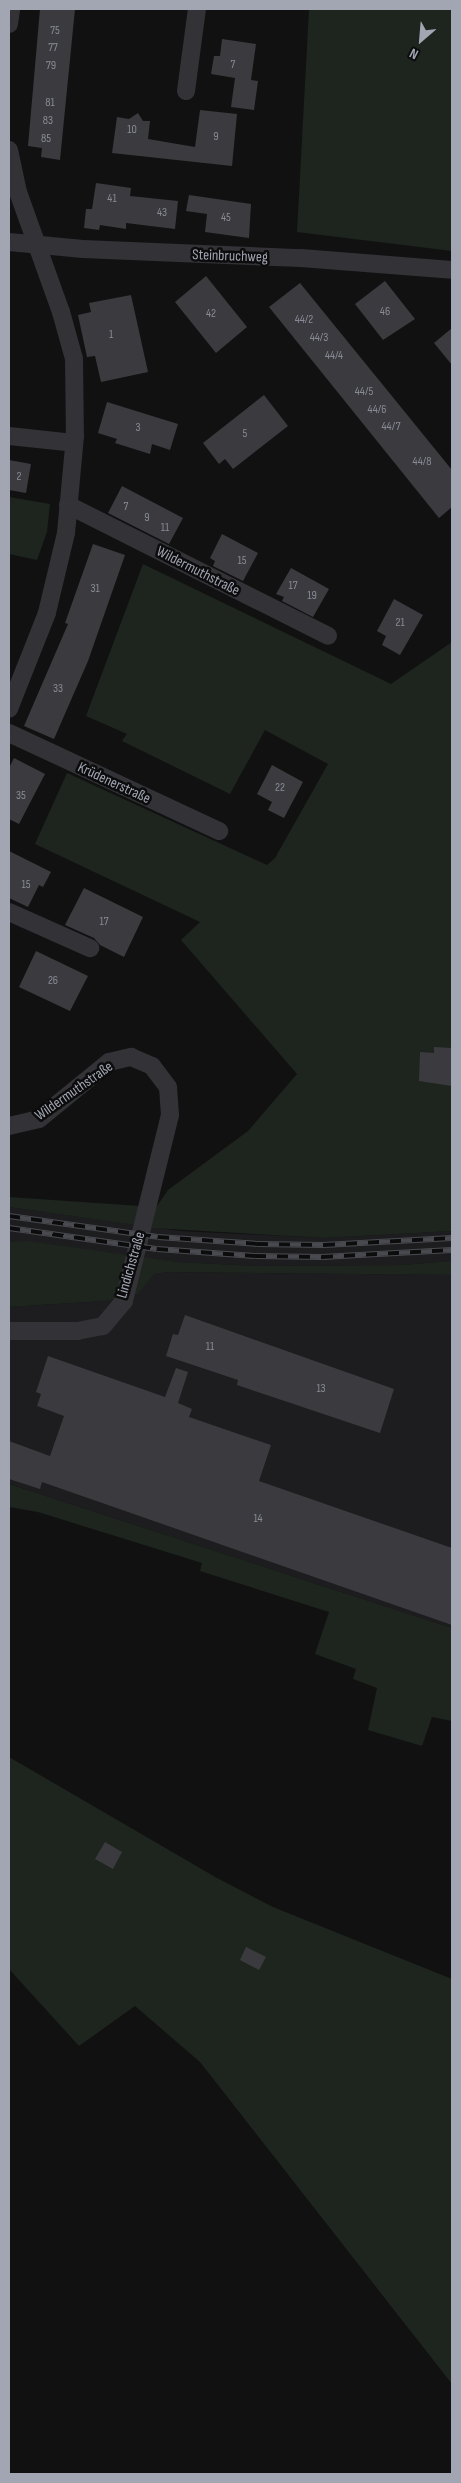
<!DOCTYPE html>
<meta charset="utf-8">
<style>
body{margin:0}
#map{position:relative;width:461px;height:2483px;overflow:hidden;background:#111112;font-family:"Sofia Sans Condensed",sans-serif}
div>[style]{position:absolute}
.built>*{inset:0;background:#1d1d1f}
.green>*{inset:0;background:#1d251e}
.building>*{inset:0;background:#3b3b3f}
.street>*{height:18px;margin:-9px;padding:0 9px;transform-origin:9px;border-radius:9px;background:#323237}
.rail>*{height:5.5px;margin-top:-2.75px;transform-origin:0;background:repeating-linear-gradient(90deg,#0c0c0d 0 11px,#494a50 0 22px);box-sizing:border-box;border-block:1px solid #494a50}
span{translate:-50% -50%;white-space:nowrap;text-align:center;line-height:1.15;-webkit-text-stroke:5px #0c0c0d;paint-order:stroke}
.number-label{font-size:12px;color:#888b96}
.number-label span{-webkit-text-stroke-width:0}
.street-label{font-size:15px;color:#a2a6b3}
.frame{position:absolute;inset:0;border:10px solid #a2a6b3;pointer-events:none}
.north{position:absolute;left:396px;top:15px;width:50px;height:50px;-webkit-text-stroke:4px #0c0c0d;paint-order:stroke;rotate:207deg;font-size:14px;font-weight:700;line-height:20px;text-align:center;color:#a2a6b3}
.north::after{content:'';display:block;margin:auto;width:18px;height:22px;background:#a2a6b3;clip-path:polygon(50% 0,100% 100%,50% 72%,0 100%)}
</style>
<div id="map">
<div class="built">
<i style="clip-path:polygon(9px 1207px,179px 1231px,324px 1238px,452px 1231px,452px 1261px,402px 1265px,256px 1266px,178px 1262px,9px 1242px)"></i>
<i style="clip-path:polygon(168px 1272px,452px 1275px,452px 1628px,9px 1484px,9px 1307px,105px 1301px,154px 1274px)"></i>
</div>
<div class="green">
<i style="clip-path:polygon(309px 9px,452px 9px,452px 251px,297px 232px)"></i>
<i style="clip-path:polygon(9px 497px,50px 504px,47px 532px,37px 560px,9px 554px)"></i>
<i style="clip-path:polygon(143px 564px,391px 684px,452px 642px,452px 1231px,324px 1238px,151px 1228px,155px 1209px,168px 1190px,248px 1131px,297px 1074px,181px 940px,200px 922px,35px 844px,67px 773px,267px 865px,275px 858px,328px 764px,265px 730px,230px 794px,122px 741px,127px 734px,86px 716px)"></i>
<i style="clip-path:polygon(9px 1197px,140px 1206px,135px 1225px,9px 1207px)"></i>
<i style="clip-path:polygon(27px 1241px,178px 1262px,256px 1266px,402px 1265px,452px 1261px,452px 1275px,168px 1272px,154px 1274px,138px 1294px,105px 1301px,9px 1307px,9px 1242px)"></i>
<i style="clip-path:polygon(9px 1484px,452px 1628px,452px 1721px,432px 1717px,422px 1746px,368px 1730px,377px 1688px,353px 1679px,356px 1669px,315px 1654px,329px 1612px,200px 1571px,202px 1563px,38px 1512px,9px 1507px)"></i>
<i style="clip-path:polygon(9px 1757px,217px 1878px,273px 1907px,452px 1979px,452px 2384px,200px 2062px,135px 2006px,79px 2046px,9px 1969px)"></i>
</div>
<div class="building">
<i style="clip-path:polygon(40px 9px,75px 9px,60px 160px,41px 157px,42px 148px,28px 146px)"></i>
<i style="clip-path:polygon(222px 39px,256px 44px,251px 80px,258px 81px,254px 110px,231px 107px,235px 78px,211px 74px,214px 56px,220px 56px)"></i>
<i style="clip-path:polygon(200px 110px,237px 114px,232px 166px,112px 153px,117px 117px,129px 119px,138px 113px,143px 121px,150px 121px,148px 139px,195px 147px)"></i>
<i style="clip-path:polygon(96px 183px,131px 188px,130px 196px,178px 201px,175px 229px,126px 223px,126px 229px,100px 225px,99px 230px,84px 228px,86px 209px,92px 209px)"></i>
<i style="clip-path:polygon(189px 195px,251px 204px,249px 238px,205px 232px,207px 214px,186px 211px)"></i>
<i style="clip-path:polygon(206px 276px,247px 327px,216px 353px,175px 302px)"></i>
<i style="clip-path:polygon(385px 281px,415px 319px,383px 340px,355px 304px)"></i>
<i style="clip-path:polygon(300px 283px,452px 470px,452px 507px,439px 518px,269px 307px)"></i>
<i style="clip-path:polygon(131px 295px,148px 372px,101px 382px,95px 356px,87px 357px,78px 315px,91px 312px,89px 303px)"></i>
<i style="clip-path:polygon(452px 328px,452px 365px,434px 343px)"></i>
<i style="clip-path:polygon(264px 395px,288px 426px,233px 469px,225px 459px,219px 464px,203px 443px)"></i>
<i style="clip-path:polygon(107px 402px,178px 424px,170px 450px,152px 444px,150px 454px,115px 443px,117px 439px,98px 433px)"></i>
<i style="clip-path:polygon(9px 460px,31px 464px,26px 493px,9px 490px)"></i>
<i style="clip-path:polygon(122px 486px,183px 518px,169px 544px,108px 513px)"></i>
<i style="clip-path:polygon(222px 534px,258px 553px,243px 581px,213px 566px,215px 561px,210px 558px)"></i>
<i style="clip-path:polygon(93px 544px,125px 555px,88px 661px,54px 739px,24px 726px,68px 624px,65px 623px)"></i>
<i style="clip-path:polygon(291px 568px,329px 589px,313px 617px,282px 601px,284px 597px,276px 594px)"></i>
<i style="clip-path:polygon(394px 599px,423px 615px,400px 655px,382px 645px,386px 636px,377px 631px)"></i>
<i style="clip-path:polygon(14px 758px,45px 774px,19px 824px,9px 819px,9px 768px)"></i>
<i style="clip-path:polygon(272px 765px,303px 782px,284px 818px,268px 810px,272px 802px,257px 794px)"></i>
<i style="clip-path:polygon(9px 851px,51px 872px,43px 887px,39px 885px,28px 907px,9px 898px)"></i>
<i style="clip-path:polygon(84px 888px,143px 917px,124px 957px,100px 945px,94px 938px,65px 925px)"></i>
<i style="clip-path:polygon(36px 951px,88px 976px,70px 1011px,19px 987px)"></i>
<i style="clip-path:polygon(434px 1047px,452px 1048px,452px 1086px,419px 1081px,420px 1052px,434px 1053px)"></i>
<i style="clip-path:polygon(185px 1315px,394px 1389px,380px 1433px,237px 1385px,238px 1380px,166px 1356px,173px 1334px,178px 1335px)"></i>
<i style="clip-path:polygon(48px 1356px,165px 1397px,176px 1368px,188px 1372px,178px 1403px,192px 1409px,189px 1417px,271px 1445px,259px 1481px,452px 1548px,452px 1625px,42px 1482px,40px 1489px,9px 1479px,9px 1441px,50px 1456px,64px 1416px,37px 1406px,41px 1394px,36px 1392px)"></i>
<i style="clip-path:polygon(105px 1842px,122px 1852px,113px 1869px,95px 1859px)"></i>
<i style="clip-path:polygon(246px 1947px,266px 1957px,259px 1970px,240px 1960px)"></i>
</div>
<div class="street">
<i style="left:9px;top:24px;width:15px;rotate:-82deg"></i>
<i style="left:186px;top:91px;width:83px;rotate:-82.4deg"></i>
<i style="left:9px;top:150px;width:43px;rotate:77.9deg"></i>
<i style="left:18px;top:192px;width:127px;rotate:70.3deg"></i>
<i style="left:61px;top:312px;width:49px;rotate:74.5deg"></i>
<i style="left:74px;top:359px;width:77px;rotate:89.3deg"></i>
<i style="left:75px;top:436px;width:97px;rotate:95.3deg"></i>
<i style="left:66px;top:533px;width:82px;rotate:103.4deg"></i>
<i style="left:47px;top:613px;width:103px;rotate:111.6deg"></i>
<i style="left:9px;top:242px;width:74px;rotate:5.4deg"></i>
<i style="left:83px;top:249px;width:218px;rotate:2.4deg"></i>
<i style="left:301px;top:258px;width:151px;rotate:4.5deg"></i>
<i style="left:9px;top:436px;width:65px;rotate:6.1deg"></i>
<i style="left:68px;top:505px;width:291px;rotate:26.7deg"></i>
<i style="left:9px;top:733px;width:232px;rotate:25deg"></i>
<i style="left:9px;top:912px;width:89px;rotate:24deg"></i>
<i style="left:9px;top:1126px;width:31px;rotate:-13deg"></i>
<i style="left:39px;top:1119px;width:90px;rotate:-39.2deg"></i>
<i style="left:109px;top:1062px;width:23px;rotate:-13deg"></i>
<i style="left:131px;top:1057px;width:23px;rotate:23deg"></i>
<i style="left:152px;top:1066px;width:26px;rotate:53deg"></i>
<i style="left:168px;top:1087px;width:28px;rotate:86deg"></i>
<i style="left:170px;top:1115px;width:192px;rotate:103.9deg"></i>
<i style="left:124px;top:1301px;width:33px;rotate:130deg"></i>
<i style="left:103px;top:1326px;width:25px;rotate:169deg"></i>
<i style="left:78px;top:1331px;width:69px;rotate:180deg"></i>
</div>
<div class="rail">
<i style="left:9px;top:1216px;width:150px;rotate:8deg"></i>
<i style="left:158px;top:1237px;width:99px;rotate:4deg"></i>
<i style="left:257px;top:1244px;width:67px;rotate:0.9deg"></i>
<i style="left:324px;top:1245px;width:128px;rotate:-3.1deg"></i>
<i style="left:9px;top:1228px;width:149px;rotate:8.1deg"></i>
<i style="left:157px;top:1249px;width:98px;rotate:4.1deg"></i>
<i style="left:255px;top:1256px;width:67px;rotate:0.9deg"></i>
<i style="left:322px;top:1257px;width:130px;rotate:-3.1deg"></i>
</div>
<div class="number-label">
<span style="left:55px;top:31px">75</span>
<span style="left:53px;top:48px">77</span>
<span style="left:233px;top:65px">7</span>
<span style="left:51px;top:66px">79</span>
<span style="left:50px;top:103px">81</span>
<span style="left:48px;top:121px">83</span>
<span style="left:132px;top:130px">10</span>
<span style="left:216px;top:137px">9</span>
<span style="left:46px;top:139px">85</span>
<span style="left:112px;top:199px">41</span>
<span style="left:162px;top:213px">43</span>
<span style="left:226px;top:218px">45</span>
<span style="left:385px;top:312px">46</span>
<span style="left:211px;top:314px">42</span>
<span style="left:304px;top:320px">44/2</span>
<span style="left:111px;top:335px">1</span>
<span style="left:319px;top:338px">44/3</span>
<span style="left:334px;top:356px">44/4</span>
<span style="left:364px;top:392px">44/5</span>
<span style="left:377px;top:410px">44/6</span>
<span style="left:391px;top:427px">44/7</span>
<span style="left:138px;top:428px">3</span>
<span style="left:245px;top:434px">5</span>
<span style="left:422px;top:462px">44/8</span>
<span style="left:19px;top:477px">2</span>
<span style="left:126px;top:507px">7</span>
<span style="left:147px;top:518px">9</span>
<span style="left:165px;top:528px">11</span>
<span style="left:242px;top:561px">15</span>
<span style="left:293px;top:586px">17</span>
<span style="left:95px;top:589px">31</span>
<span style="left:312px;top:596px">19</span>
<span style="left:400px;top:623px">21</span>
<span style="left:58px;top:689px">33</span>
<span style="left:280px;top:788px">22</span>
<span style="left:21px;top:796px">35</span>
<span style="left:26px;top:885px">15</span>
<span style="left:104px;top:922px">17</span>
<span style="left:53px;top:981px">26</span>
<span style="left:210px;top:1347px">11</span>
<span style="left:321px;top:1389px">13</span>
<span style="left:258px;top:1519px">14</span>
</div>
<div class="street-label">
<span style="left:230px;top:256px;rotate:2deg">Steinbruchweg</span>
<span style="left:198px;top:571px;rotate:27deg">Wildermuthstraße</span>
<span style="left:114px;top:783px;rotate:25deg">Krüdenerstraße</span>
<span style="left:74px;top:1091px;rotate:-35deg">Wildermuthstraße</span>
<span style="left:131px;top:1265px;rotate:-74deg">Lindichstraße</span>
</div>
<div class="frame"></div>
<div class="north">N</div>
</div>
